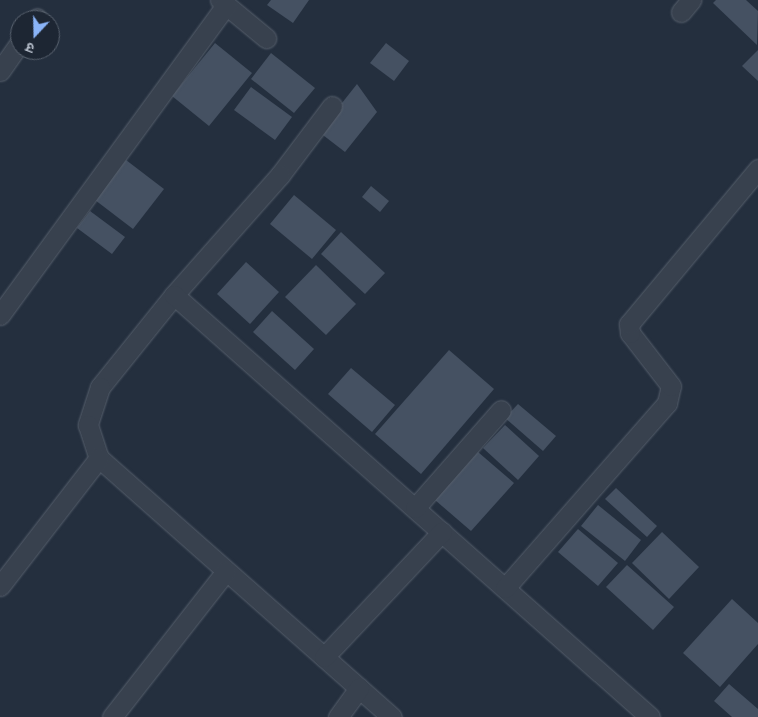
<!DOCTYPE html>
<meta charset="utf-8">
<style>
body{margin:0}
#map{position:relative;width:758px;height:717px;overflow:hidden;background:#242f3e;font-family:"Golos Text","Noto Sans Devanagari",sans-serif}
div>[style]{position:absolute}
.building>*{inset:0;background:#455162}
.roads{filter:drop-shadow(0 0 1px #565f6c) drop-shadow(0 0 1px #565f6c)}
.minor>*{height:19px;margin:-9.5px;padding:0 9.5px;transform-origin:9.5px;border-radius:9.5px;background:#38414e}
span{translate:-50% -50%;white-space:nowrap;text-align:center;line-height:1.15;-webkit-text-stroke:4px #1d2633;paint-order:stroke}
.north{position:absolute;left:10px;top:10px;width:50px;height:50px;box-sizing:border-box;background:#1d2633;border:1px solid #59626f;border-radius:50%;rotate:201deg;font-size:14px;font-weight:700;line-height:20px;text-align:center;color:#b4bcc9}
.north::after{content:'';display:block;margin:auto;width:18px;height:22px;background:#8ab4f8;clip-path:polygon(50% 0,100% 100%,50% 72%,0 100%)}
</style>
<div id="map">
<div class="building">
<i style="clip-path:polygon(271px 0,309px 0,293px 23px,267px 5px)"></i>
<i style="clip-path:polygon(716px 0,746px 0,758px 11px,757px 45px,713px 3px)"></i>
<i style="clip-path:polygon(215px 43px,252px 73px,209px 126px,172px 96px)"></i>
<i style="clip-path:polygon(386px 43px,409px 61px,394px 81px,370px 63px)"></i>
<i style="clip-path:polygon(758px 50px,758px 81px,742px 66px)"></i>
<i style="clip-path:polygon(271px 53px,315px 88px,294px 113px,251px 79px)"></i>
<i style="clip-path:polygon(357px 84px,377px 112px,345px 152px,319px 132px)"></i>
<i style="clip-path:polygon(251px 87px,292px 117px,275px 140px,234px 110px)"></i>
<i style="clip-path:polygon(126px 160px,164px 189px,133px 229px,95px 200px)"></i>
<i style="clip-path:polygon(371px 186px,389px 201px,380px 212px,362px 197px)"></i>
<i style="clip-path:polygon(294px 195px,336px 230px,312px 259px,270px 224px)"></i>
<i style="clip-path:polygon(90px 211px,125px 237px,112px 254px,77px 228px)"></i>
<i style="clip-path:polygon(341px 232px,385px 273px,365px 294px,321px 254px)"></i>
<i style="clip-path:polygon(246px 262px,279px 292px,250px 324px,217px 294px)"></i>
<i style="clip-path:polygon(316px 265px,356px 304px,326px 335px,285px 297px)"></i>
<i style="clip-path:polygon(272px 311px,314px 349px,295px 370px,253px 332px)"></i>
<i style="clip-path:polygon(449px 350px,494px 389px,421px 474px,375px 434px)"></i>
<i style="clip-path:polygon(351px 368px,395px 405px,372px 432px,328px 394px)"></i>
<i style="clip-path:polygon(518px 404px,556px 436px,543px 451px,505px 418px)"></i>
<i style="clip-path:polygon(505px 425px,539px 456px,518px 480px,483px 448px)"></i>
<i style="clip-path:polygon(478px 452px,514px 483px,471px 531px,435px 500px)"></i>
<i style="clip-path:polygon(616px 488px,657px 526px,647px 537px,605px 499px)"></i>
<i style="clip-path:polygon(598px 505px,641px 540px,625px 561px,581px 526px)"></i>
<i style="clip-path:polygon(578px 529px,618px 563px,598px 586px,558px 552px)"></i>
<i style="clip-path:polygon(662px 532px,699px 567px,669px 599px,632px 563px)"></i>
<i style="clip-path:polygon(627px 565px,674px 607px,653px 630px,606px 587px)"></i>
<i style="clip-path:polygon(732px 599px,758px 623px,758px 644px,720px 687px,683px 653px)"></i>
<i style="clip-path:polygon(729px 684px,758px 709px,758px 717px,732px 717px,714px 701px)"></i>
</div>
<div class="roads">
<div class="minor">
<i style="left:220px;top:0;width:60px;rotate:39.6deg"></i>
<i style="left:681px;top:12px;width:16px;rotate:-50deg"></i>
<i style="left:36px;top:20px;width:2px;rotate:-63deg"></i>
<i style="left:0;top:71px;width:35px;rotate:-55deg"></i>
<i style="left:332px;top:106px;width:86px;rotate:127deg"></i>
<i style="left:280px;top:175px;width:160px;rotate:131.5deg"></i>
<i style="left:174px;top:295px;width:118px;rotate:128.8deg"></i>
<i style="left:100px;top:387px;width:40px;rotate:108deg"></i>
<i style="left:88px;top:425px;width:35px;rotate:72deg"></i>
<i style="left:99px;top:458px;width:391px;rotate:41.5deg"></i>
<i style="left:174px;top:295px;width:636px;rotate:41.56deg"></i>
<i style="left:0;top:315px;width:384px;rotate:-53.9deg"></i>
<i style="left:415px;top:508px;width:130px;rotate:-48.7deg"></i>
<i style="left:0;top:586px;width:162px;rotate:-52.3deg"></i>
<i style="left:505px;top:588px;width:246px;rotate:-48.8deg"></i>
<i style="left:667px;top:403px;width:17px;rotate:-77deg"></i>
<i style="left:671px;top:386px;width:67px;rotate:-127.7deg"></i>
<i style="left:630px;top:333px;width:9px;rotate:-96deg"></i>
<i style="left:629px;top:324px;width:202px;rotate:-50.2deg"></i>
<i style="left:324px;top:657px;width:172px;rotate:-46.7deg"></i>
<i style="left:112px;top:717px;width:185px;rotate:-52deg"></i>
<i style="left:338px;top:717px;width:36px;rotate:-54deg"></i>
</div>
</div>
<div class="north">उ</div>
</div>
